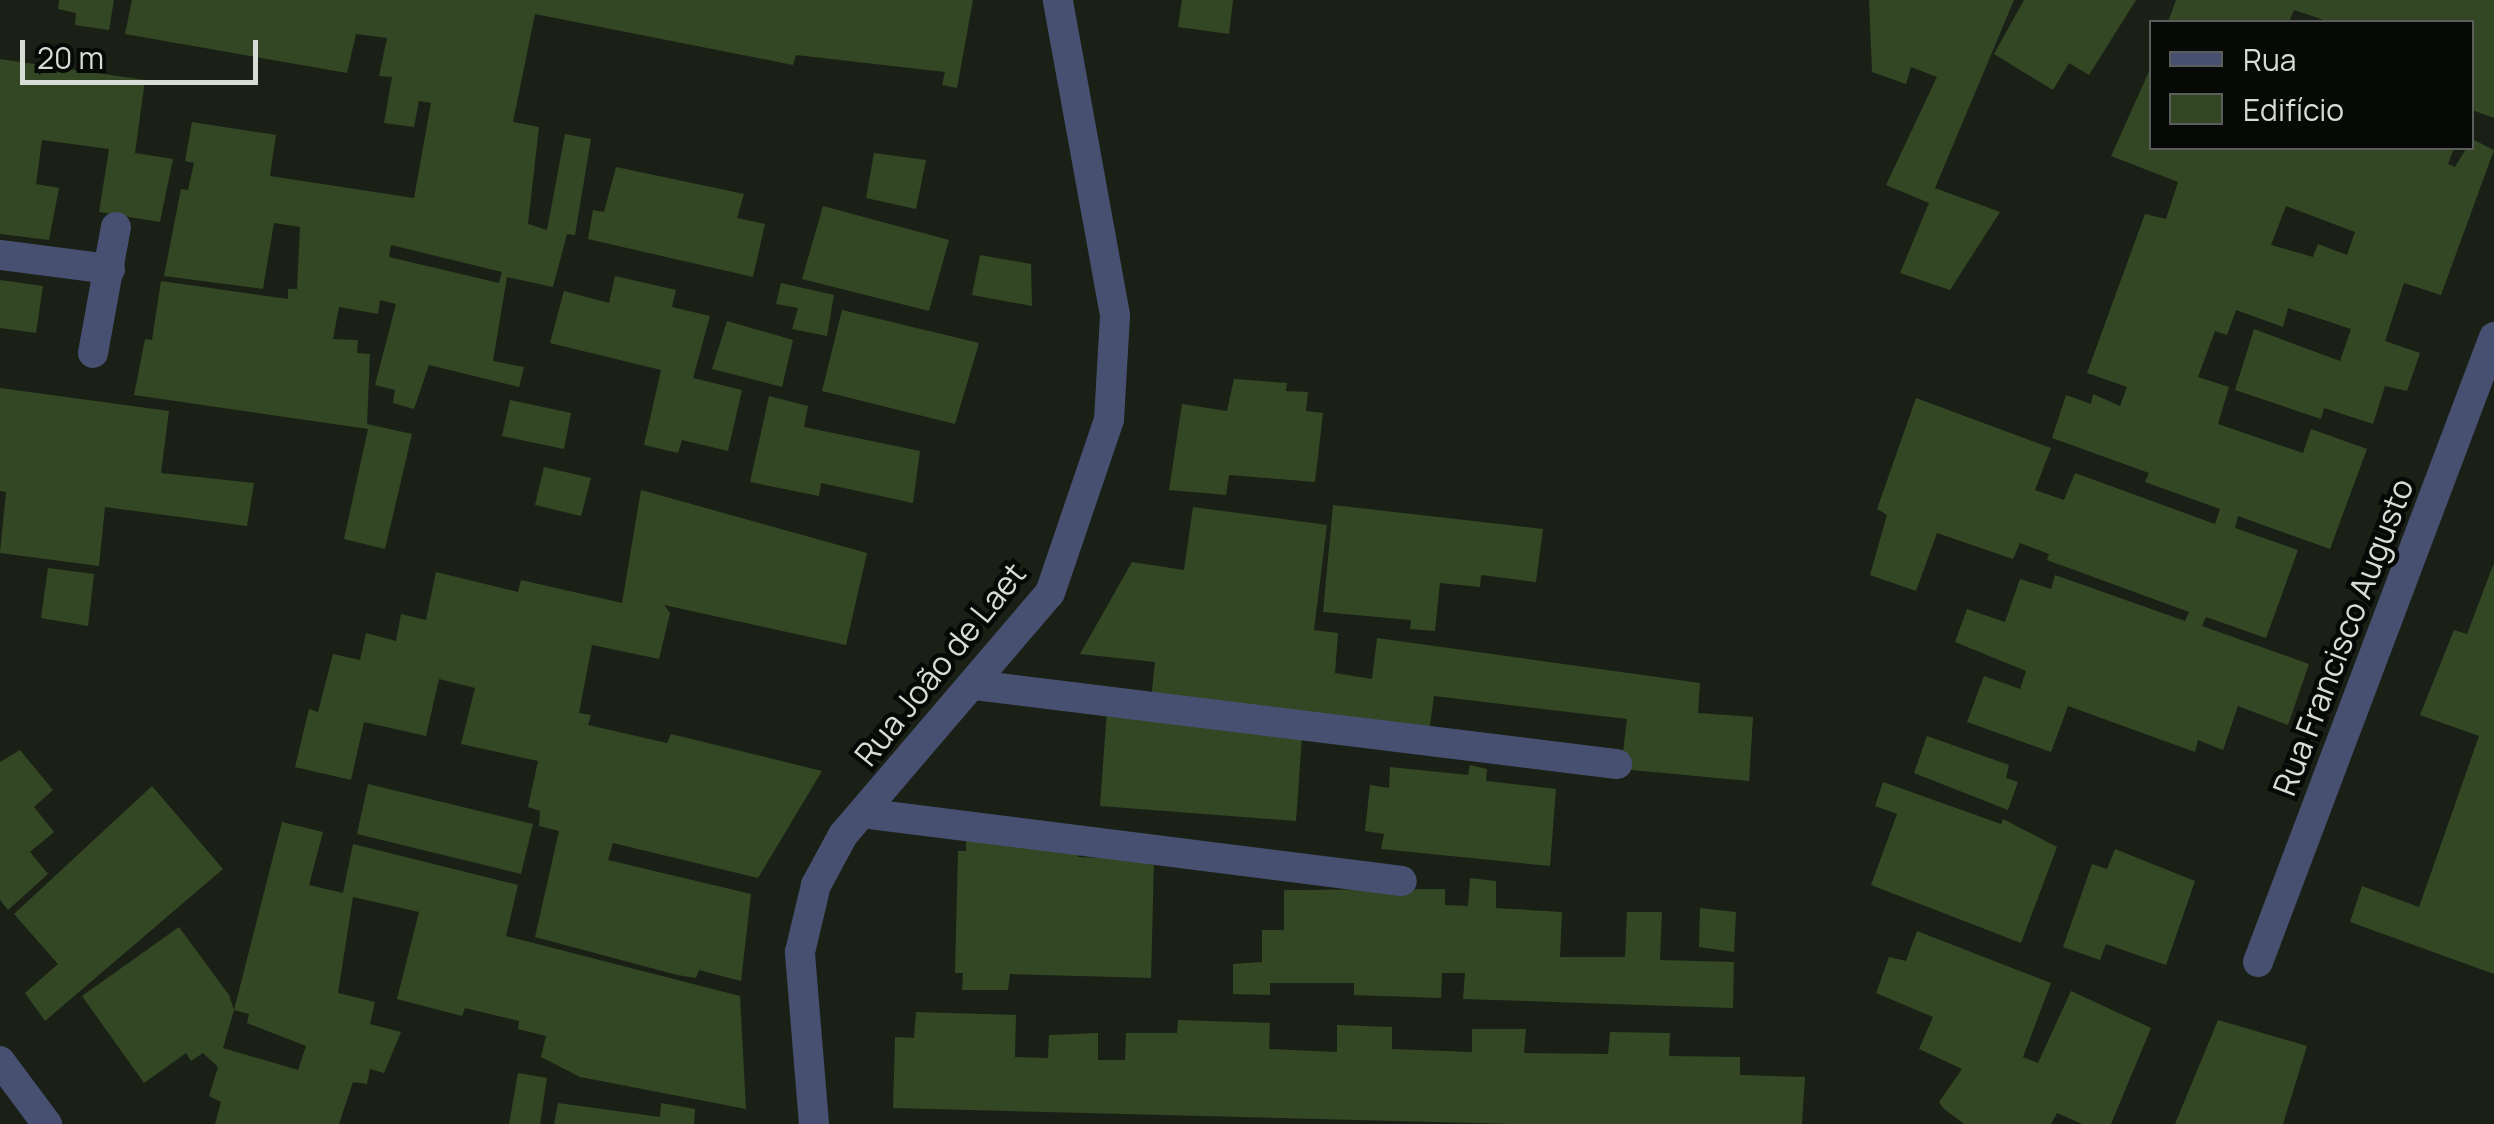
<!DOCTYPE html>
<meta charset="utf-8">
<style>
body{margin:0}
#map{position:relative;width:2494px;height:1124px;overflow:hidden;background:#1a2016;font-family:Manrope,sans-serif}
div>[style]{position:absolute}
.building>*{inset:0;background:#334724}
.minor>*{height:30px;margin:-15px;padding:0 15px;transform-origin:15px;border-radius:15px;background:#475070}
span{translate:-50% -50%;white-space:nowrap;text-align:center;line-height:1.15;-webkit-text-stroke:9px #060905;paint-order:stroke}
.street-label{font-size:32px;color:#d8dcd6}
.legend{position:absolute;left:2149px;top:20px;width:325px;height:130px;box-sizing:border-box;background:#060905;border:2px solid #5a5d59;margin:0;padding:12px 18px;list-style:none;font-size:30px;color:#d8dcd6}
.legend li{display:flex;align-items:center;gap:20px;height:50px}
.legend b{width:50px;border:2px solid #5a5d59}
.scale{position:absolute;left:20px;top:40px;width:238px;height:45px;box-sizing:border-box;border:5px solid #d8dcd6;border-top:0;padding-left:12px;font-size:30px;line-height:35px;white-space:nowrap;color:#d8dcd6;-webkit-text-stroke:8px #060905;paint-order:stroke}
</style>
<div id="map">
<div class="building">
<i style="clip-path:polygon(59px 0,114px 0,109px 30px,75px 25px,76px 13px,58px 9px)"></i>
<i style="clip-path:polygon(evenodd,132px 0,973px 0,957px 88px,942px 85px,945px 72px,796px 55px,793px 65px,535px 14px,513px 122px,539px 127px,528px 224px,547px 230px,565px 134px,591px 139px,575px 235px,567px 234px,553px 287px,507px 277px,493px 361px,524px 367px,519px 387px,429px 365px,414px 409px,393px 403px,395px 390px,375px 385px,396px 304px,380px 300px,378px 314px,339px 307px,333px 339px,358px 340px,357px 353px,370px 354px,367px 424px,412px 434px,385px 549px,344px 539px,368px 429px,134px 395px,145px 339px,152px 340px,161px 281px,288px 299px,288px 289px,297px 289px,300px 227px,274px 223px,263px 289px,164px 276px,181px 189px,188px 190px,194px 163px,185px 161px,192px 122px,276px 135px,270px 176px,414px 198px,431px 103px,419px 101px,414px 127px,384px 123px,392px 77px,379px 76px,387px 38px,356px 34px,347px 73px,125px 34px,132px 0,391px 245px,502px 272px,499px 283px,389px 257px,391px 245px)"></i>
<i style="clip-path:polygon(1182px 0,1233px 0,1229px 34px,1178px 27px)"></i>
<i style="clip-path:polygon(1869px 0,2014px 0,1935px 188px,2000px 212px,1950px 290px,1900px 273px,1929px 203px,1886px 185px,1937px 77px,1911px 67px,1906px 84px,1872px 72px)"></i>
<i style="clip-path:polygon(2024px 0,2136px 0,2089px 75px,2069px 63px,2053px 90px,1994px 54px)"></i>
<i style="clip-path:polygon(2176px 0,2494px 0,2494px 118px,2472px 110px,2472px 22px,2330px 22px,2294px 10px,2289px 22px,2168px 22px)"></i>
<i style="clip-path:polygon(0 59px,145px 80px,135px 153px,173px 159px,160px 222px,99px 212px,109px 149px,42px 140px,36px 184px,59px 188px,49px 240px,0 234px)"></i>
<i style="clip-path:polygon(evenodd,2151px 67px,2152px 148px,2454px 148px,2448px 164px,2455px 167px,2472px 139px,2494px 150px,2441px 295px,2404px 283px,2385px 341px,2420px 353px,2407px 391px,2385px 386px,2373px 424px,2324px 408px,2321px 419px,2235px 390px,2254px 329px,2340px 361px,2351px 329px,2288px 308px,2283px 327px,2236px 310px,2227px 335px,2215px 331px,2198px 377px,2229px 387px,2218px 424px,2303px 453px,2311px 429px,2367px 449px,2330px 549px,2238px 516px,2235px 528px,2298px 550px,2266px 638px,2206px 617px,2202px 626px,2309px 664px,2288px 725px,2238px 706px,2223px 750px,2198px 740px,2195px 752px,2068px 706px,2051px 752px,1967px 722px,1984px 676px,2020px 689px,2026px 671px,1955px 642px,1967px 609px,2005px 622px,2020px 579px,2051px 589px,2055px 575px,2185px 621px,2189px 612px,2047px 560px,2049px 554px,2020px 543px,2013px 559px,1937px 533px,1916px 591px,1870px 575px,1887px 515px,1877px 509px,1916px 398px,2051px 448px,2035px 490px,2064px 500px,2075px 473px,2215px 524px,2220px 509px,2145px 482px,2149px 473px,2052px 438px,2066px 395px,2091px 404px,2093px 394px,2120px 406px,2127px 387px,2087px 373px,2145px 214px,2166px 219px,2178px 182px,2111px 156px,2151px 67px,2286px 206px,2355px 232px,2347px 255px,2318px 244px,2313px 257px,2271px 245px,2286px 206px)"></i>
<i style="clip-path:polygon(874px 153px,926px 160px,916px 209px,866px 198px)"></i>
<i style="clip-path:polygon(616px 167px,744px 194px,737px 218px,765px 224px,753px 277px,588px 239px,593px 210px,604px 212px)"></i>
<i style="clip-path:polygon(823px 206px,949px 240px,929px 311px,802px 279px)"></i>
<i style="clip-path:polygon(980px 255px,1031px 264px,1032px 306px,972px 295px)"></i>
<i style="clip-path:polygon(615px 276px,676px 290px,672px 307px,710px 316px,693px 378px,742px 390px,728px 451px,682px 440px,678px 453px,644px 445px,661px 370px,550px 343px,564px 291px,609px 303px)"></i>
<i style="clip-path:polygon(0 280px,43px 286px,36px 333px,0 328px)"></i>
<i style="clip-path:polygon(781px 283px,834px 295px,827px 336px,792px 329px,798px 308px,776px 304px)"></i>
<i style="clip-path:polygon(842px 310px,979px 343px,955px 424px,822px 391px)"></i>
<i style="clip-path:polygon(727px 321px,793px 340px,782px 387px,712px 369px)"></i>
<i style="clip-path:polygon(1234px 379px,1287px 383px,1286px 391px,1308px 392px,1306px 411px,1323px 413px,1315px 482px,1229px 475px,1226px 495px,1169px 490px,1182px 404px,1227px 411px)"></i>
<i style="clip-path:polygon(0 388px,169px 411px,161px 473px,254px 483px,247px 526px,105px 507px,99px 566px,0 553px,6px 492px,0 491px)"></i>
<i style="clip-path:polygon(769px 396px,808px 406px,804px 427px,920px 451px,913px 503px,821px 483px,819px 496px,750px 482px)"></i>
<i style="clip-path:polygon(510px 400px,571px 413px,564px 449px,502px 436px)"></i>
<i style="clip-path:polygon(544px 467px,591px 478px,581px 516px,535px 505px)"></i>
<i style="clip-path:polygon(641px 490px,867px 553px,846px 645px,664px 605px,670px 613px,659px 659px,592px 645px,579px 713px,591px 715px,588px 725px,667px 743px,671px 734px,822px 771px,758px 878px,613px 843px,608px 860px,751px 894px,741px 981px,699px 970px,696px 978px,677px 975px,535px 937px,559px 831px,539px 826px,540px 811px,528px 807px,538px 761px,461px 744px,475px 688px,439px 679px,426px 736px,364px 722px,351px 780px,295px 767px,309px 709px,318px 712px,333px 654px,360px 660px,366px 633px,396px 641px,401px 614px,426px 620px,436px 572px,518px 592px,521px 580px,622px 603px)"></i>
<i style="clip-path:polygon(1333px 505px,1543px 529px,1536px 582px,1481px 575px,1480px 587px,1440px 583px,1435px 631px,1410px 629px,1411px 620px,1323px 612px)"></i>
<i style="clip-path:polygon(1193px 507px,1327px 525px,1314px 630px,1338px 633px,1335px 673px,1372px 679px,1377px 638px,1700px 683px,1698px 713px,1753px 717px,1749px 781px,1621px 769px,1627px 719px,1434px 696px,1429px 733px,1151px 700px,1155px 662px,1080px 654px,1132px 562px,1184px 570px)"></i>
<i style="clip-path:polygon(2494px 563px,2494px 974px,2350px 922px,2362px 886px,2419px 907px,2479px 736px,2420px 715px,2454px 630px,2467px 634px)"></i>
<i style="clip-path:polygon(48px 568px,94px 574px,88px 626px,41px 618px)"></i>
<i style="clip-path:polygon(1107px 710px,1302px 736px,1296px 821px,1100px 806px)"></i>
<i style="clip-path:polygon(1927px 736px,2009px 765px,2006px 778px,2018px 782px,2008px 810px,1914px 773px)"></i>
<i style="clip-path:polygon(20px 750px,53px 790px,34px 807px,54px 832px,30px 852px,48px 874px,8px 910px,0 900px,0 762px)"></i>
<i style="clip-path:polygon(1470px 765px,1487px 769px,1486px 781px,1556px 789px,1550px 866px,1381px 849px,1384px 834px,1365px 831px,1370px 785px,1389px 788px,1390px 767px,1468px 775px)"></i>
<i style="clip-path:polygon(1883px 782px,2001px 824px,2003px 819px,2057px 847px,2021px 943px,1871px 885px,1897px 814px,1875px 806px)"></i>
<i style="clip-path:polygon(368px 784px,533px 824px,521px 874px,357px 834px)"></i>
<i style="clip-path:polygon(152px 786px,223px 869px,45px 1021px,25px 993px,58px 964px,14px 914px)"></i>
<i style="clip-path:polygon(282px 822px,323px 832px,309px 885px,343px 893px,353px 844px,518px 885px,506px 936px,740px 996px,746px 1109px,580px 1077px,541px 1057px,546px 1036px,518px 1029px,519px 1021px,465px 1008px,462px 1016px,397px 999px,419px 912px,353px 897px,338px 993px,375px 1002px,370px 1024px,401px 1032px,384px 1073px,370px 1069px,367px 1084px,353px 1082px,339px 1124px,215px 1124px,221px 1102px,209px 1096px,218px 1067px,203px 1053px,191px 1061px,186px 1053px,144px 1083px,82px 996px,179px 927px,229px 995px,234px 1010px,223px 1048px,298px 1070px,306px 1046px,247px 1023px,249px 1014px,234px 1010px)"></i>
<i style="clip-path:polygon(966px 840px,1079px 848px,1078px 857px,1154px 860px,1151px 978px,1010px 974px,1008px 990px,962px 990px,963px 973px,955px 973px,958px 851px,966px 851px)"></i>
<i style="clip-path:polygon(2115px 849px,2195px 881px,2166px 965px,2106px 944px,2100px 960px,2063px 947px,2092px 864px,2107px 869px)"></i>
<i style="clip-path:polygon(1470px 878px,1496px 881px,1496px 908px,1562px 912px,1560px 957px,1625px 957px,1627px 912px,1662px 912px,1660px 960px,1734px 962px,1733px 1008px,1463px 999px,1465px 973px,1442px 973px,1441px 998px,1354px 995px,1354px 983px,1270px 983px,1270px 995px,1233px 994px,1233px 964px,1262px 962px,1262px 930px,1284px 930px,1284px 890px,1445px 889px,1445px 905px,1468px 906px)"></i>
<i style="clip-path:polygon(1700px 908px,1736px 912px,1734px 952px,1699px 947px)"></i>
<i style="clip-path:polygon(1917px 931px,2051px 983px,2023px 1057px,2038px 1063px,2071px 991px,2151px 1028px,2111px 1124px,2082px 1124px,2057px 1113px,2051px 1124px,1964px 1124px,1943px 1108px,1939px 1102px,1962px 1069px,1919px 1049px,1933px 1017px,1876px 993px,1889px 957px,1906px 961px)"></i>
<i style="clip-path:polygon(916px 1012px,1016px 1015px,1015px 1057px,1048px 1058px,1049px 1035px,1098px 1033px,1098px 1060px,1125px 1060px,1126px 1033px,1177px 1033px,1178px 1020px,1270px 1023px,1269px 1049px,1337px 1052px,1337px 1025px,1392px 1027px,1392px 1049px,1472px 1052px,1472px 1029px,1526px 1029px,1524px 1053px,1608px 1054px,1610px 1032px,1670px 1033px,1669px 1056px,1740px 1057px,1740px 1075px,1805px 1077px,1802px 1124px,1511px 1124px,893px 1108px,895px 1037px,914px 1038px)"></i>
<i style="clip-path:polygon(2218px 1020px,2307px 1046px,2283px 1124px,2175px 1124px)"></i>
<i style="clip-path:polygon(518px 1073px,547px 1078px,540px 1124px,509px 1124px)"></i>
<i style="clip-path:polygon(558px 1103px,660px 1117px,661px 1103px,695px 1109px,694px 1124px,554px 1124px)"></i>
</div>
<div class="minor">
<i style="left:0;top:255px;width:111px;rotate:7.3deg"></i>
<i style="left:93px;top:353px;width:128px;rotate:-79.7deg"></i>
<i style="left:975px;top:685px;width:647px;rotate:7.02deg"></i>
<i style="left:862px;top:813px;width:544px;rotate:7.18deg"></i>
<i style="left:2258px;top:962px;width:668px;rotate:-69.31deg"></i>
<i style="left:0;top:1061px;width:79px;rotate:53.3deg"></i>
<i style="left:814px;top:1124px;width:173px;rotate:-94.7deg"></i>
<i style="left:800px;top:952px;width:69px;rotate:-76.6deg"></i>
<i style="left:816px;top:885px;width:57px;rotate:-61.6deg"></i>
<i style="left:843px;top:835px;width:318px;rotate:-49.5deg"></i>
<i style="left:1050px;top:593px;width:183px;rotate:-71.2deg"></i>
<i style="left:1109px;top:420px;width:105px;rotate:-86.7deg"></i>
<i style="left:1115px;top:315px;width:320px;rotate:-100.3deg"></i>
</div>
<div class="street-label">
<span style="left:2343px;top:637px;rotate:-69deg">Rua Francisco Augusto</span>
<span style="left:940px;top:664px;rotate:-51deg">Rua João de Laet</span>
</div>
<ul class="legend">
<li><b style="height:12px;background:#475070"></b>Rua</li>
<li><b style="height:28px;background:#334724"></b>Edifício</li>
</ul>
<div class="scale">20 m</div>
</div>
